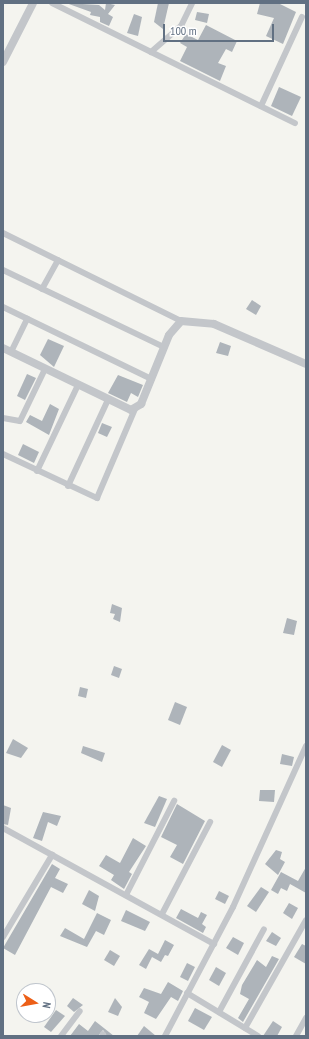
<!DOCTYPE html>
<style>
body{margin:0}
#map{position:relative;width:309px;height:1039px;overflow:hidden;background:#f4f4ef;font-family:"PT Sans Narrow",sans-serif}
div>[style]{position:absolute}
.building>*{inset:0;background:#aeb4ba}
.minor>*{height:6px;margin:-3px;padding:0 3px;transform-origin:3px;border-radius:3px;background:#c3c6ca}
.tertiary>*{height:8px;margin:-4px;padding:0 4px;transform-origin:4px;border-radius:4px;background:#c3c6ca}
span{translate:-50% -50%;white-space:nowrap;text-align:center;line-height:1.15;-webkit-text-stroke:4px #fff;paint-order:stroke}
.frame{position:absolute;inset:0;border:4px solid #617082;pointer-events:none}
.north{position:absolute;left:16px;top:983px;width:40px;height:40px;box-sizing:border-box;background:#fff;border:1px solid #c0c6cd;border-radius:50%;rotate:101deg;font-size:11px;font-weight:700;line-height:16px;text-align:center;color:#617082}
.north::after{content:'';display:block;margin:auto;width:14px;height:18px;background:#ec5f17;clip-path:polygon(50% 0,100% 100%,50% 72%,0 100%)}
.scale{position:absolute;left:163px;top:24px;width:111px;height:18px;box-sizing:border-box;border:2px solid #617082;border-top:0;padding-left:5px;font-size:12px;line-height:14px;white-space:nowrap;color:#617082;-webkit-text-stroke:3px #fff;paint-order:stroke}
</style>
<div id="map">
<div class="building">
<i style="clip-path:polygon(66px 3px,99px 5px,105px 10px,106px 3px,115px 5px,108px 14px,113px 17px,109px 26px,100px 22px,100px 17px,90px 15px,91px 12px)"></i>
<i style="clip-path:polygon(158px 3px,169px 3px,163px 29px,154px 22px)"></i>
<i style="clip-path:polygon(260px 3px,278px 3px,296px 12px,283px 44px,266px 36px,274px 18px,257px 14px)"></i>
<i style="clip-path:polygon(197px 12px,209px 14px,207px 23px,195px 20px)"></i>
<i style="clip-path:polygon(134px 14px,142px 17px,138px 36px,127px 33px)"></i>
<i style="clip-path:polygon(206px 25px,237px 41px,232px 52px,226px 49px,218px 63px,226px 66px,220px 81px,180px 61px,187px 47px,180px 43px,186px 34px,198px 40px)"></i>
<i style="clip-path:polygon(279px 87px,301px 97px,292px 116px,271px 106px)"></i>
<i style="clip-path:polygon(252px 300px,261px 306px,256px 315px,246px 309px)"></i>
<i style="clip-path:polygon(48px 339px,64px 346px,54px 367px,40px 355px)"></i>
<i style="clip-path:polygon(220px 342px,231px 346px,228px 356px,216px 353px)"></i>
<i style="clip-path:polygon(27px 374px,36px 378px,25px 400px,17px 396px)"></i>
<i style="clip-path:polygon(118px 375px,143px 385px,138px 397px,131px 393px,127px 402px,108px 393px)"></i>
<i style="clip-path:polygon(50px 404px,59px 409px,49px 435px,26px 422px,30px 415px,42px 421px)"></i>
<i style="clip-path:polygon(102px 423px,112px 427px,107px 437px,98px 433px)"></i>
<i style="clip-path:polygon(23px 444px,39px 452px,34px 463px,18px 455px)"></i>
<i style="clip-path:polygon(112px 604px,122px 608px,120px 622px,113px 619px,115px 614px,110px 613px)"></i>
<i style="clip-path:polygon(287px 618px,297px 621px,294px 635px,283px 633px)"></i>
<i style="clip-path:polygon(114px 666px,122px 669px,119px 678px,111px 675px)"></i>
<i style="clip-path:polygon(80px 687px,88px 689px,86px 698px,78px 696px)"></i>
<i style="clip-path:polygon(175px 702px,187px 707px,180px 725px,168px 720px)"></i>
<i style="clip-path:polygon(13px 739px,28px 748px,21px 758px,6px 753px)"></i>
<i style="clip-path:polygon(222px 745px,231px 750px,222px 767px,213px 762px)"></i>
<i style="clip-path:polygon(83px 746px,105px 753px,102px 762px,81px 753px)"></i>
<i style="clip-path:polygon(282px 754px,294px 757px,292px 766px,280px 764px)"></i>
<i style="clip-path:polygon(260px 790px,275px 790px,274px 802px,259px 801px)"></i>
<i style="clip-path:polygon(159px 796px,167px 799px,155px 827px,144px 823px)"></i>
<i style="clip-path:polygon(177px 804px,205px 821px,183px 864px,170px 857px,177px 845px,161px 837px)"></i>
<i style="clip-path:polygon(3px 805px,11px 808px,8px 825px,3px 824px)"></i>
<i style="clip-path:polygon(43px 812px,61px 816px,57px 826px,48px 822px,42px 841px,33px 838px)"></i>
<i style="clip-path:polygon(133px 838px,146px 846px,129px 872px,132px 874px,124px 889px,111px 880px,114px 875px,99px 866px,106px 855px,120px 863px)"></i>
<i style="clip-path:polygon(276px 850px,282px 852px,280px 859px,285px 862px,278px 875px,265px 864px)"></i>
<i style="clip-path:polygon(52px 864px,60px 869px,55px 878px,68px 884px,63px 893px,51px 887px,15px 955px,3px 948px)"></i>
<i style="clip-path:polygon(306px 867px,306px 893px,290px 884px,287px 891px,281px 888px,278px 894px,271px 890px,281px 872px,298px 881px)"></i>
<i style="clip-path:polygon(261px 887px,269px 892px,256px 912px,247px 906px)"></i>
<i style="clip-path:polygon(89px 890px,99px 896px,95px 911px,82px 904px)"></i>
<i style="clip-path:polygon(219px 891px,229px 896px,225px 904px,215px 899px)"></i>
<i style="clip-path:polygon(289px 903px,298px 908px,292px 919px,283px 913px)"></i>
<i style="clip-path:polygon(181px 909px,198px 918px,201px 912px,207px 915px,202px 924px,206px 927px,203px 933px,176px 918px)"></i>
<i style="clip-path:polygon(126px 910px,150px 922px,145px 931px,121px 921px)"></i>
<i style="clip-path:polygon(97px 913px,111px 920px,104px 935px,96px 931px,87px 947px,60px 936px,65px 928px,84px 939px)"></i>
<i style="clip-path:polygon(272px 932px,281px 938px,276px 946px,266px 941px)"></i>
<i style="clip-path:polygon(233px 937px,244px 943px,238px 955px,226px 948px)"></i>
<i style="clip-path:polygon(165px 940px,174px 945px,168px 956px,165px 955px,161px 962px,152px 957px,146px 969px,139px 965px,149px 949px,158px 954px)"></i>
<i style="clip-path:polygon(302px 944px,306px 946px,306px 964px,294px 957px)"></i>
<i style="clip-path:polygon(110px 950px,120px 956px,114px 966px,104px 960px)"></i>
<i style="clip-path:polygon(272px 956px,279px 959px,243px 1022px,238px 1018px,249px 999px,240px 994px,242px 985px,257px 960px,266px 967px)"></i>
<i style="clip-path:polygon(187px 963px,195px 967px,188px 981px,180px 977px)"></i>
<i style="clip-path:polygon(216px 967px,226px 973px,219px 986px,209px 980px)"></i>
<i style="clip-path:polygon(168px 982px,183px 991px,178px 1001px,171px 997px,156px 1019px,144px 1013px,149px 1002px,139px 997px,144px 988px,161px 994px)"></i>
<i style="clip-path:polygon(73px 998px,83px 1005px,74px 1012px,67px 1006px)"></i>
<i style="clip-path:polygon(115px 998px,122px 1007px,118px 1016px,108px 1012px)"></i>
<i style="clip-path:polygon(195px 1008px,212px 1017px,204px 1030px,188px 1021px)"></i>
<i style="clip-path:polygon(56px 1010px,65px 1016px,51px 1032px,44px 1027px)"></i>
<i style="clip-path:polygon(95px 1021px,114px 1036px,107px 1036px,103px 1030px,98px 1036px,70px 1036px,79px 1024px,88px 1031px)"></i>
<i style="clip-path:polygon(273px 1021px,282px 1027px,277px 1036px,263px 1036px)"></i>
<i style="clip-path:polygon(144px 1026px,156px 1036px,137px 1036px)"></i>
</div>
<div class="minor">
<i style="left:52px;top:3px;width:271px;rotate:26.3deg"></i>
<i style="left:151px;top:52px;width:40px;rotate:-41deg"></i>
<i style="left:181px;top:26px;width:25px;rotate:-64deg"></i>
<i style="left:261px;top:106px;width:98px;rotate:-65.3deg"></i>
<i style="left:3px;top:233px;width:199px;rotate:26.3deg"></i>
<i style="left:3px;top:270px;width:178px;rotate:25.6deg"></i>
<i style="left:42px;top:289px;width:33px;rotate:-61deg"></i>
<i style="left:3px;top:307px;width:165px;rotate:25.9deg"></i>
<i style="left:11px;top:352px;width:37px;rotate:-64deg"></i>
<i style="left:3px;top:418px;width:17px;rotate:10deg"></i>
<i style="left:20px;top:421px;width:58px;rotate:-64.3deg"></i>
<i style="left:3px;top:454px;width:104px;rotate:25.1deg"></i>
<i style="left:97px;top:498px;width:97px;rotate:-66.9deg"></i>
<i style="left:37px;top:471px;width:95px;rotate:-64.5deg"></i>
<i style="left:68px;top:486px;width:95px;rotate:-65.1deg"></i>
<i style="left:3px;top:828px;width:241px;rotate:28.8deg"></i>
<i style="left:126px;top:895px;width:106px;rotate:-62.9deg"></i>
<i style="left:162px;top:914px;width:104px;rotate:-62.4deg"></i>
<i style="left:3px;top:937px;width:96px;rotate:-59.1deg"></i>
<i style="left:187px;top:993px;width:83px;rotate:31.2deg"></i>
<i style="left:219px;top:1012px;width:94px;rotate:-61.5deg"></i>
<i style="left:245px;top:1028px;width:124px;rotate:-60.5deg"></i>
<i style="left:61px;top:1036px;width:31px;rotate:-53deg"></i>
<i style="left:102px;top:1036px;width:2px;rotate:-63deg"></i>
<i style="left:165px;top:1036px;width:146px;rotate:-62.2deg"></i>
<i style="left:233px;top:907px;width:177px;rotate:-65.6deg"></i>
<i style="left:296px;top:1036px;width:21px;rotate:-61deg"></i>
</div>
<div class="tertiary">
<i style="left:3px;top:62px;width:66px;rotate:-63deg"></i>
<i style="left:3px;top:348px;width:142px;rotate:25.8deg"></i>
<i style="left:131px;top:410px;width:12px;rotate:-31deg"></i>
<i style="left:141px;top:404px;width:74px;rotate:-67.9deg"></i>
<i style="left:169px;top:335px;width:18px;rotate:-49deg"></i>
<i style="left:181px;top:321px;width:33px;rotate:5deg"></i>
<i style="left:214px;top:324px;width:100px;rotate:23.5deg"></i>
</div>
<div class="frame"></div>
<div class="north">N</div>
<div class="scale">100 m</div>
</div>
